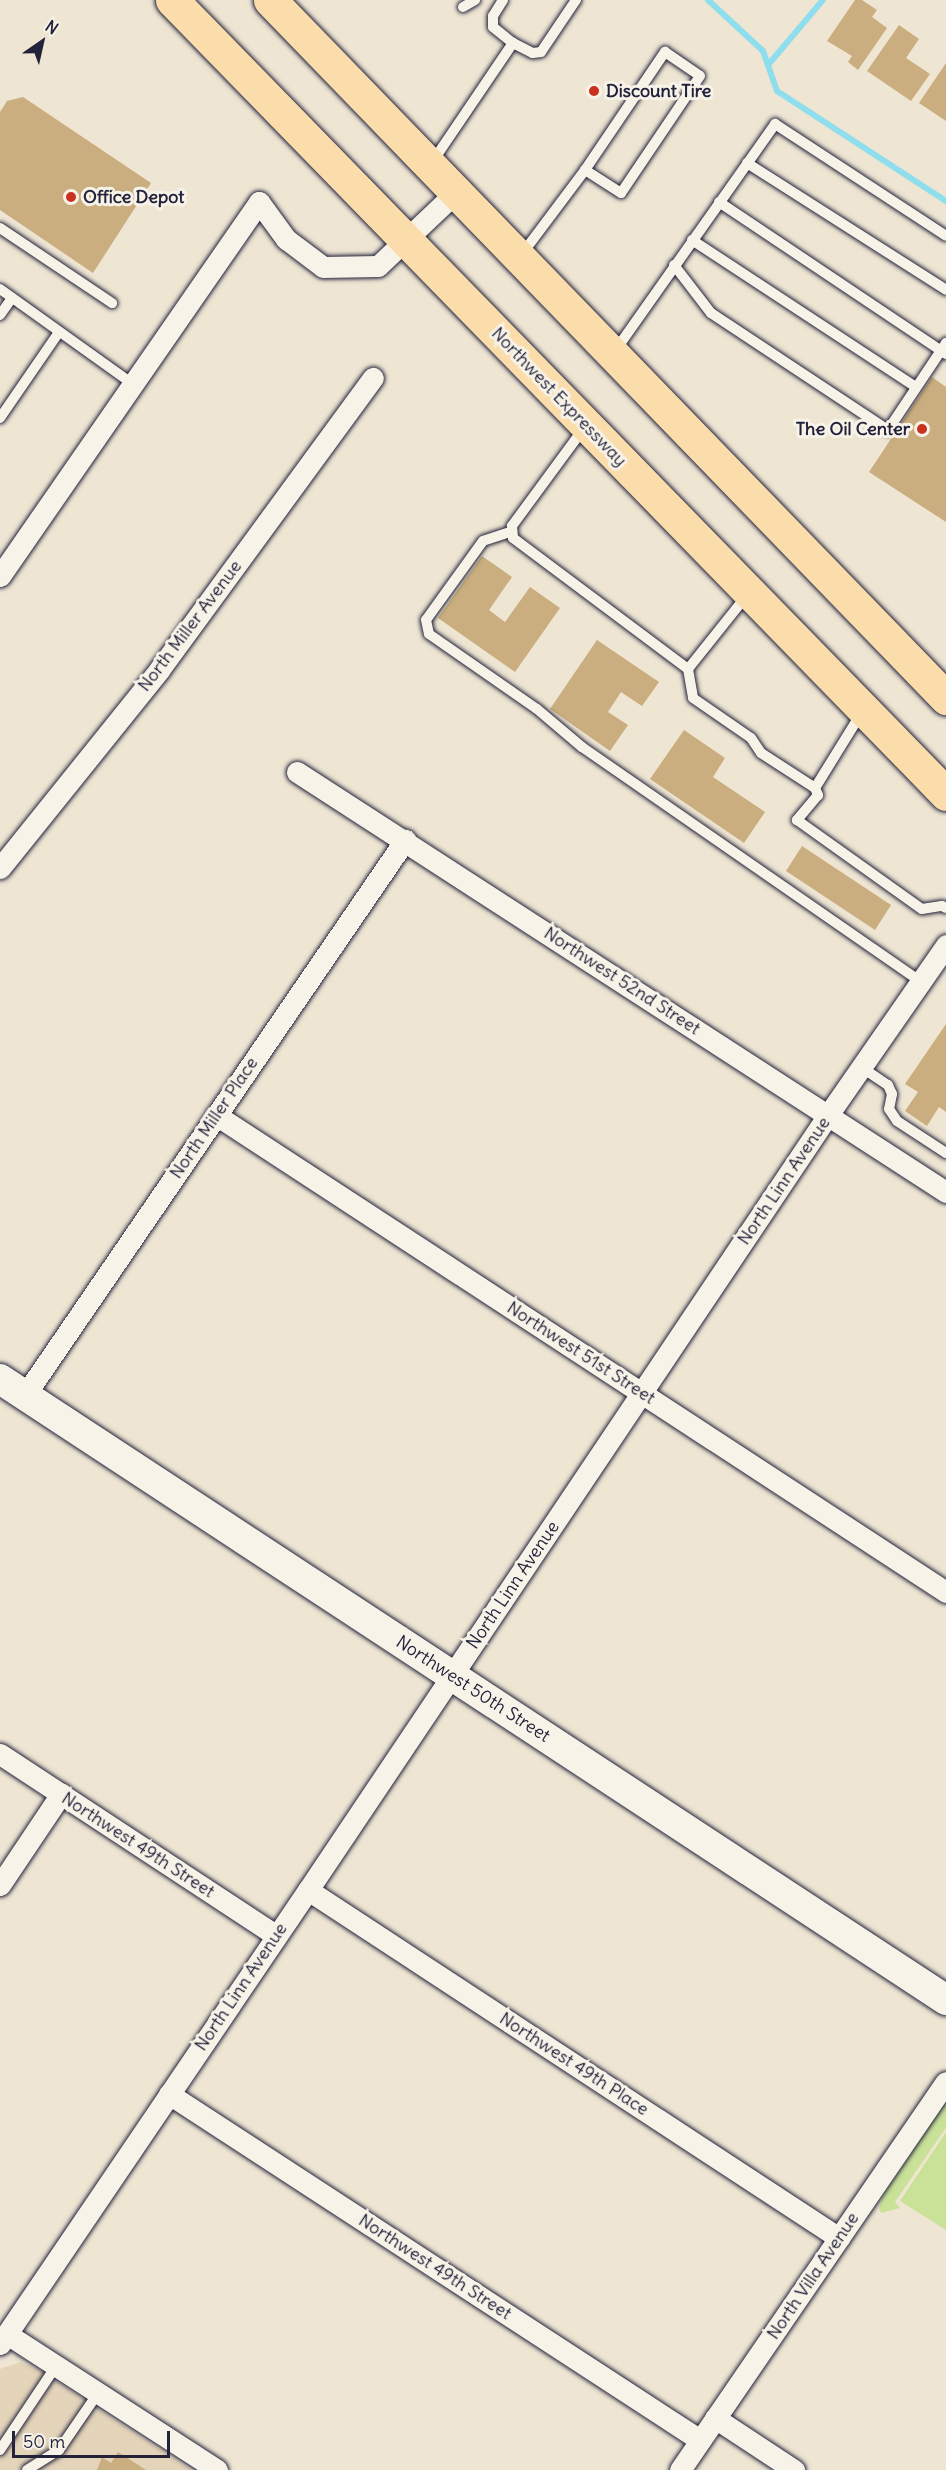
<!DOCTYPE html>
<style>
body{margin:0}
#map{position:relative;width:946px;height:2470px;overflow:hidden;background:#eee5d3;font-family:Delius,sans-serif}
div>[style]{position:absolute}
.built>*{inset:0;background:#e3d4ba}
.green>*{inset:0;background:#cae298}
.stream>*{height:6px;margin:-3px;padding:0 3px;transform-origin:3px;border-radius:3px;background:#8fdeed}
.building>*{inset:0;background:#caae7f}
.roads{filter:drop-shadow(0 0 2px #22223b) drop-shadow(0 0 2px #22223b)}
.lane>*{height:10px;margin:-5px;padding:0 5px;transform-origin:5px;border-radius:5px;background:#f7f3e8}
.street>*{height:21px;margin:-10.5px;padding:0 10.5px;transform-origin:10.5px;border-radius:10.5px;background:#f7f3e8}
.secondary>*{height:30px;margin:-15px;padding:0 15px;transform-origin:15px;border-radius:15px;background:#f7f3e8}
.highway>*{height:33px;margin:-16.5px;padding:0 16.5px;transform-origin:16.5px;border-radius:16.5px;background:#faddab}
.dots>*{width:16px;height:16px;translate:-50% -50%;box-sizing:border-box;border:3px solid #f7f3e8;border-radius:50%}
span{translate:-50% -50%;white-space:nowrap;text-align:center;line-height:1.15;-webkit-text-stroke:6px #f7f3e8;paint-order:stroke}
.poi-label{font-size:18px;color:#22223b;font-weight:700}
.left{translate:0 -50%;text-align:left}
.right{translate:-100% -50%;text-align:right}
.street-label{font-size:18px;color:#22223b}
.north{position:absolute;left:12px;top:12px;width:60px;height:60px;-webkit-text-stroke:4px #f7f3e8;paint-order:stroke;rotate:34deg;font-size:16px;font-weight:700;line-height:24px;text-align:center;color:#22223b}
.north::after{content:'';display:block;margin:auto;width:21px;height:27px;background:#22223b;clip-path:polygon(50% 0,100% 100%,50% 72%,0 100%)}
.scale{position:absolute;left:12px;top:2431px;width:158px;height:27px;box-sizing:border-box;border:3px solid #22223b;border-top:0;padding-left:8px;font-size:18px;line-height:21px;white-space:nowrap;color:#22223b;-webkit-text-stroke:4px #f7f3e8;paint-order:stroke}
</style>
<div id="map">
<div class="built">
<i style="clip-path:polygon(21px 2362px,39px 2370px,191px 2470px,0 2470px,0 2369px)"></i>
</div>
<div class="green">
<i style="clip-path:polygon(946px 2101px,946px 2128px,895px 2202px,900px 2208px,881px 2213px,879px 2208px,883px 2196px)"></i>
<i style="clip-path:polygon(946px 2132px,946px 2230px,900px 2201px)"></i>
</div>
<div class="stream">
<i style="left:708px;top:0;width:75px;rotate:42.8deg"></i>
<i style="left:763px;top:51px;width:42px;rotate:70.7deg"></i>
<i style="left:777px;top:91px;width:202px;rotate:33.1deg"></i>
<i style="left:768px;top:65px;width:85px;rotate:-49.8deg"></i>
</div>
<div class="building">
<i style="clip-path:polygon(855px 0,862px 0,877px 10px,872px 17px,887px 28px,858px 70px,848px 62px,852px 56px,827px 41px)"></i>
<i style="clip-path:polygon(899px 25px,919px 39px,906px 58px,930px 74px,911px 101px,867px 71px)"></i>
<i style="clip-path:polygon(946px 63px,946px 121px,919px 103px)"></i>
<i style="clip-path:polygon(23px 97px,151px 183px,93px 273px,0 210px,0 112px,7px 101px)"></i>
<i style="clip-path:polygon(932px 377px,946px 387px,946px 522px,869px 472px)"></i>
<i style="clip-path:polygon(482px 556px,512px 577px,489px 610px,505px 622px,530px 587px,560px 608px,515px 672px,438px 618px)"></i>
<i style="clip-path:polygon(597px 640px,659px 682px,642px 706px,621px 692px,608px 712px,628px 725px,610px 751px,550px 709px)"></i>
<i style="clip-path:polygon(684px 730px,725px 758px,713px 777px,765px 812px,744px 843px,650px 779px)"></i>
<i style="clip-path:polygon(802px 846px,891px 905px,875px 930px,786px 871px)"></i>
<i style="clip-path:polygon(946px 1024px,946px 1112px,939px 1107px,927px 1126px,905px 1111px,918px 1092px,905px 1084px)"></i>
<i style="clip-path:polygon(118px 2452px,146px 2470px,97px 2470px,102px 2457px,111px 2463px)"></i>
</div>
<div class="roads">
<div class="lane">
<i style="left:503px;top:0;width:19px;rotate:122deg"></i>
<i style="left:493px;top:16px;width:11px;rotate:90deg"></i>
<i style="left:493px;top:27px;width:26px;rotate:39deg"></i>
<i style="left:513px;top:43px;width:22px;rotate:27deg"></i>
<i style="left:533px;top:53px;width:8px;rotate:-7deg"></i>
<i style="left:541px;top:52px;width:63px;rotate:-56.1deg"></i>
<i style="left:463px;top:7px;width:14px;rotate:-30deg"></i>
<i style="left:433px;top:161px;width:143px;rotate:-55.9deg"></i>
<i style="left:747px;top:163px;width:236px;rotate:32.5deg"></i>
<i style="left:719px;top:202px;width:273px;rotate:33.8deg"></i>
<i style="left:0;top:228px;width:135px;rotate:33.8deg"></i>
<i style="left:692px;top:240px;width:268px;rotate:33.3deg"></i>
<i style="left:522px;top:254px;width:105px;rotate:-53.1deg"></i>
<i style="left:585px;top:170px;width:143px;rotate:-55.9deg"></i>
<i style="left:665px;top:52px;width:42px;rotate:34.4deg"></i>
<i style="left:700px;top:76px;width:141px;rotate:124deg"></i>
<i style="left:621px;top:193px;width:43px;rotate:-147.4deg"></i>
<i style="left:674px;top:265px;width:61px;rotate:52.4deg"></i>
<i style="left:711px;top:313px;width:212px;rotate:33.5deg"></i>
<i style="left:888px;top:430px;width:105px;rotate:-56.3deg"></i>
<i style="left:0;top:289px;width:165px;rotate:35.6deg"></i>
<i style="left:0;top:315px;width:21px;rotate:-55deg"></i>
<i style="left:615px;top:351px;width:278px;rotate:-54.8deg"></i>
<i style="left:775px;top:124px;width:204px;rotate:33.2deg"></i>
<i style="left:0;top:418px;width:104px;rotate:-55.5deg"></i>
<i style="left:584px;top:428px;width:122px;rotate:126.3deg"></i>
<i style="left:512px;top:526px;width:12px;rotate:85deg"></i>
<i style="left:513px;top:538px;width:219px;rotate:36.8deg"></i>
<i style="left:688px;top:669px;width:29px;rotate:80deg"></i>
<i style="left:693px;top:698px;width:70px;rotate:34.6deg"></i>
<i style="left:751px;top:738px;width:18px;rotate:56deg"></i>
<i style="left:761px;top:753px;width:64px;rotate:32.9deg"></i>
<i style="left:815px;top:788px;width:8px;rotate:67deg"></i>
<i style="left:818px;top:795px;width:33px;rotate:130deg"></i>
<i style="left:797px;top:820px;width:153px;rotate:35.5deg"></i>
<i style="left:922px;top:909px;width:20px;rotate:-9deg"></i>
<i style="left:942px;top:906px;width:4px;rotate:27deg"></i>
<i style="left:510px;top:532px;width:28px;rotate:162deg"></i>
<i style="left:483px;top:541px;width:97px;rotate:125.8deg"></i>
<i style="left:426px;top:620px;width:14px;rotate:78deg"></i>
<i style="left:429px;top:634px;width:131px;rotate:34.8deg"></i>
<i style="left:537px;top:709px;width:59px;rotate:40.2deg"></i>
<i style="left:582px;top:747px;width:412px;rotate:34.7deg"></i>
<i style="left:688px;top:669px;width:95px;rotate:-51.4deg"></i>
<i style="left:815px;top:788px;width:89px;rotate:-58.3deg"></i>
<i style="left:861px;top:1067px;width:32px;rotate:34deg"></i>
<i style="left:888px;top:1085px;width:10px;rotate:66deg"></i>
<i style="left:892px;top:1094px;width:15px;rotate:101deg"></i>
<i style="left:889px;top:1109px;width:14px;rotate:56deg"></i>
<i style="left:897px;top:1121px;width:59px;rotate:33.1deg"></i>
<i style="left:0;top:2450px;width:101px;rotate:-56.3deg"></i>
<i style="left:27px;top:2470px;width:38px;rotate:-32deg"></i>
<i style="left:59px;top:2450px;width:69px;rotate:-55.6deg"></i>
</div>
<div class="street">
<i style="left:0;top:576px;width:455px;rotate:-55.3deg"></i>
<i style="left:259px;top:202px;width:46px;rotate:53.9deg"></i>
<i style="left:286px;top:239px;width:46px;rotate:37.1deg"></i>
<i style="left:323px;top:267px;width:55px;rotate:-1deg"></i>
<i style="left:378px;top:266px;width:106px;rotate:-43.5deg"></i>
<i style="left:297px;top:772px;width:773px;rotate:32.91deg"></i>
<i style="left:0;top:868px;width:254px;rotate:-51.2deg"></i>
<i style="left:159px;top:670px;width:362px;rotate:-53.8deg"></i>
<i style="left:216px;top:1115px;width:872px;rotate:33.16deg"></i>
<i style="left:25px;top:1395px;width:673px;rotate:-55.6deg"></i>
<i style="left:0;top:1754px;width:330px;rotate:33.3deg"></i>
<i style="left:0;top:1885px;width:110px;rotate:-56.2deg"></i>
<i style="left:308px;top:1890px;width:635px;rotate:33.24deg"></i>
<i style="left:169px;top:2094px;width:634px;rotate:33.09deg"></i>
<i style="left:7px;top:2334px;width:250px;rotate:32.9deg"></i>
<i style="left:0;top:2344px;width:549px;rotate:-55.85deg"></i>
<i style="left:308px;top:1890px;width:933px;rotate:-56.14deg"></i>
<i style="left:828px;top:1115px;width:207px;rotate:-55.2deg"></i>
<i style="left:715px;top:2418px;width:95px;rotate:33.4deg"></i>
<i style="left:680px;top:2470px;width:470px;rotate:-55.6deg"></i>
</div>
<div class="secondary">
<i style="left:0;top:1379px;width:1132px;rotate:33.28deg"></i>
</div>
<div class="highway">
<i style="left:172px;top:0;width:1109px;rotate:45.73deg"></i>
<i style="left:270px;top:0;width:972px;rotate:45.92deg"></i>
</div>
</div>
<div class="dots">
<i style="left:594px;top:91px;background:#c8321e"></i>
<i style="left:71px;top:197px;background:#c8321e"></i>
<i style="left:922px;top:429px;background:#c8321e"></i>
</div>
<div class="poi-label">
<span class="left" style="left:606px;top:91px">Discount Tire</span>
<span class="left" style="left:83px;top:197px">Office Depot</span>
<span class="right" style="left:910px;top:429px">The Oil Center</span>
</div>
<div class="street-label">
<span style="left:559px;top:397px;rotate:46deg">Northwest Expressway</span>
<span style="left:190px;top:626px;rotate:-53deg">North Miller Avenue</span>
<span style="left:622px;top:981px;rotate:33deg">Northwest 52nd Street</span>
<span style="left:214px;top:1118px;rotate:-56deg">North Miller Place</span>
<span style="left:784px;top:1181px;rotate:-56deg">North Linn Avenue</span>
<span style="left:581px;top:1353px;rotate:33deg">Northwest 51st Street</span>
<span style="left:513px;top:1585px;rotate:-56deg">North Linn Avenue</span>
<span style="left:473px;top:1689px;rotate:33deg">Northwest 50th Street</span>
<span style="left:138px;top:1845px;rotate:33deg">Northwest 49th Street</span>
<span style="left:241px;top:1987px;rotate:-56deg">North Linn Avenue</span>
<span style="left:574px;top:2064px;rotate:33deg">Northwest 49th Place</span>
<span style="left:435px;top:2267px;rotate:33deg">Northwest 49th Street</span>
<span style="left:813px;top:2276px;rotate:-56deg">North Villa Avenue</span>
</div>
<div class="north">N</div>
<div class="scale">50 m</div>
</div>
